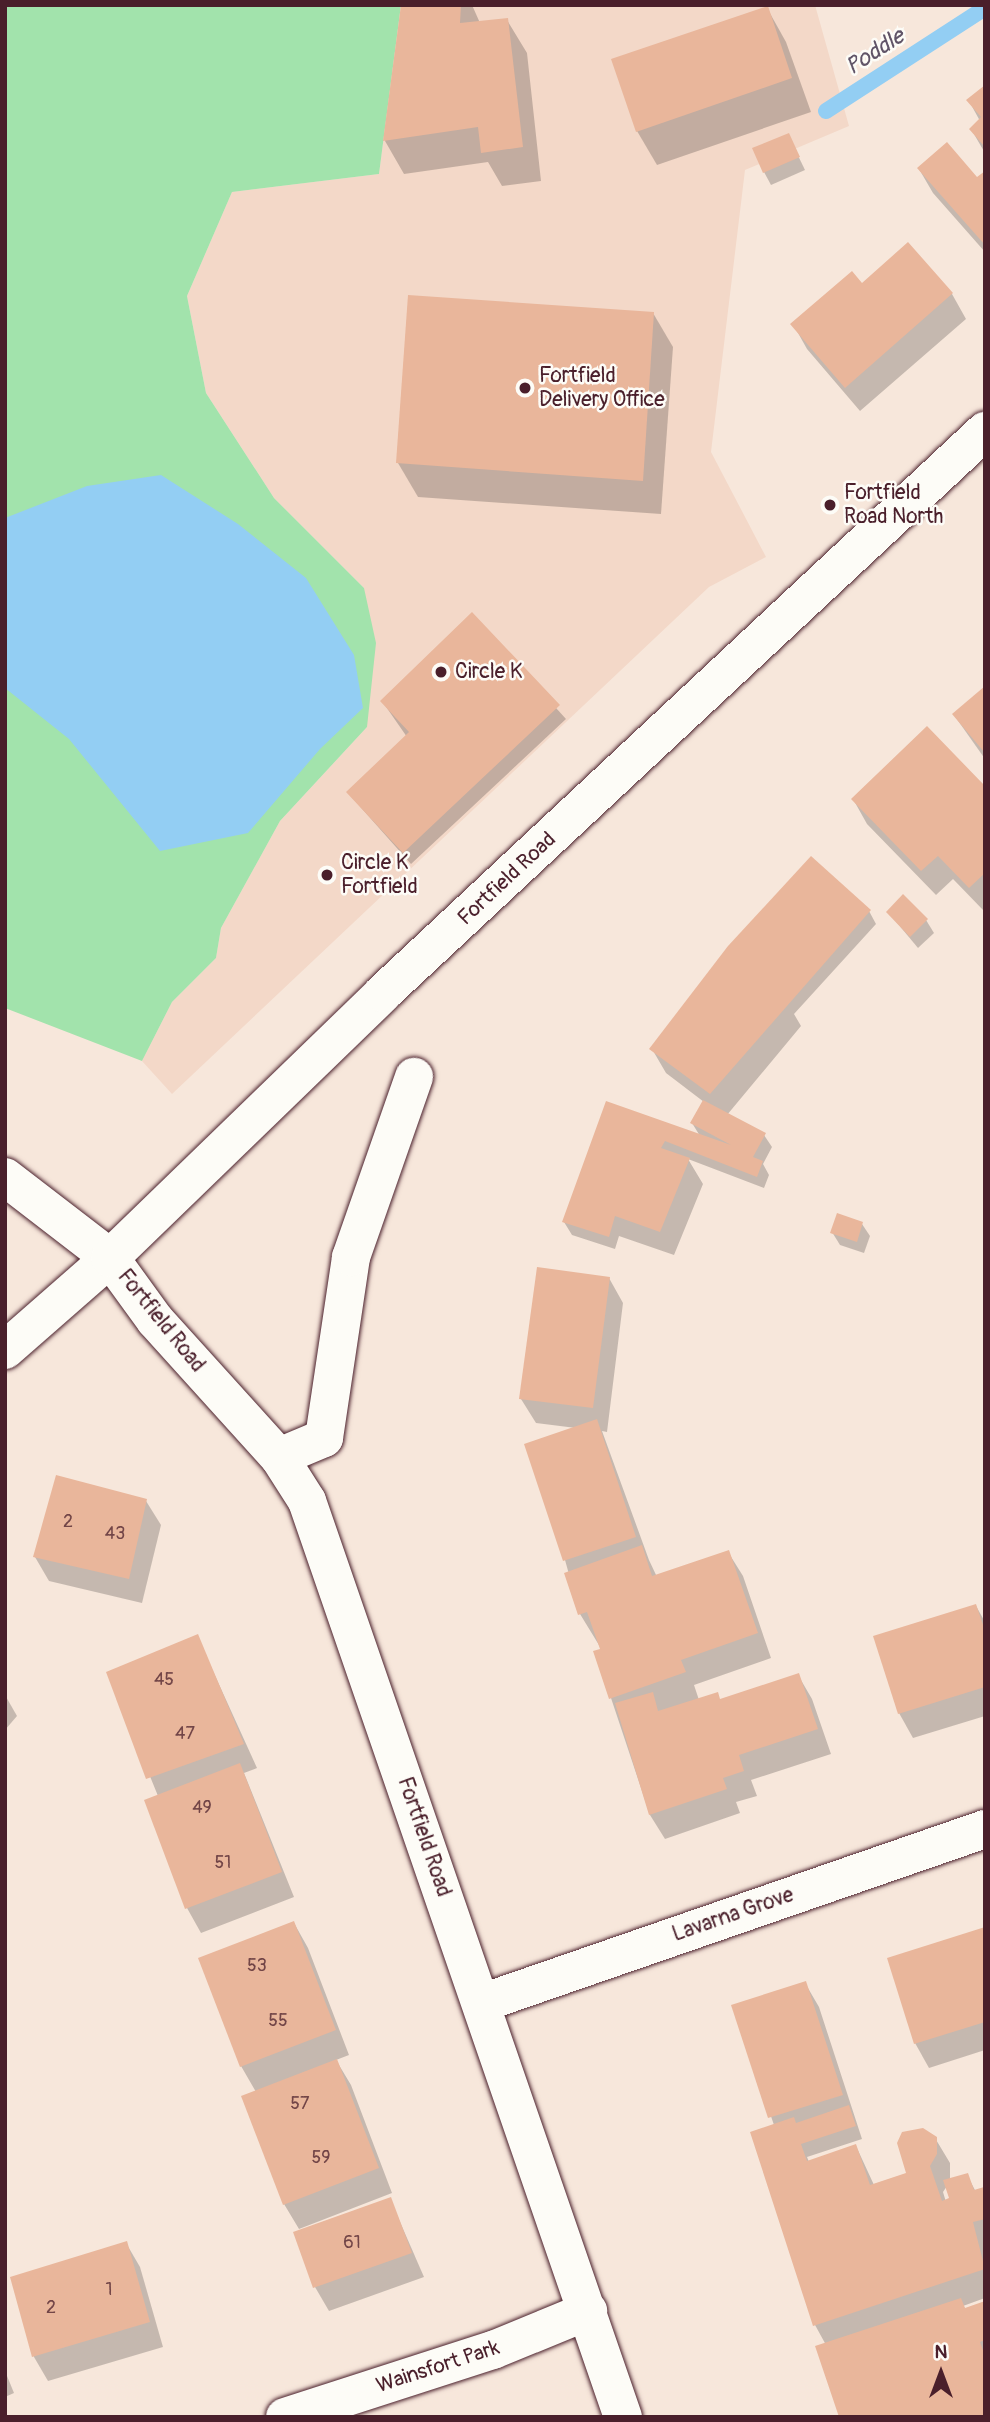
<!DOCTYPE html>
<style>
body{margin:0}
#map{position:relative;width:990px;height:2422px;overflow:hidden;background:#f7e7db;font-family:Pangolin,sans-serif}
div>[style]{position:absolute}
.built>*{inset:0;background:#f3d8c8}
.green>*{inset:0;background:#a2e3ac}
.water>*{inset:0;background:#93cef3}
.shadow>*{inset:0;background:#0003}
.stream>*{height:16px;margin:-8px;padding:0 8px;transform-origin:8px;border-radius:8px;background:#93cef3}
.building>*{inset:0;background:#e9b69b}
.roads{filter:drop-shadow(0 0 2px #4a1f2b) drop-shadow(0 0 2px #4a1f2b)}
.minor>*{height:38px;margin:-19px;padding:0 19px;transform-origin:19px;border-radius:19px;background:#fdfcf7}
.tertiary>*{height:38px;margin:-19px;padding:0 19px;transform-origin:19px;border-radius:19px;background:#fdfcf7}
.secondary>*{height:38px;margin:-19px;padding:0 19px;transform-origin:19px;border-radius:19px;background:#fdfcf7}
.dots>*{width:19px;height:19px;translate:-50% -50%;box-sizing:border-box;border:4px solid #fdfcf7;border-radius:50%}
span{translate:-50% -50%;white-space:nowrap;text-align:center;line-height:1.15;-webkit-text-stroke:5px #fdfcf7;paint-order:stroke}
.number-label{font-size:18px;color:#724547}
.number-label span{-webkit-text-stroke-width:0}
.poi-label{font-size:21px;color:#4a1f2b}
.left{translate:0 -50%;text-align:left}
.street-label{font-size:21px;color:#4a1f2b}
.water-label{font-size:23px;color:#605467;font-style:italic}
.frame{position:absolute;inset:0;border:7px solid #4a1f2b;pointer-events:none}
.north{position:absolute;left:906px;top:2338px;width:70px;height:70px;-webkit-text-stroke:5px #fdfcf7;paint-order:stroke;rotate:0deg;font-size:19px;font-weight:700;line-height:28px;text-align:center;color:#4a1f2b}
.north::after{content:'';display:block;margin:auto;width:24px;height:32px;background:#4a1f2b;clip-path:polygon(50% 0,100% 100%,50% 72%,0 100%)}
</style>
<div id="map">
<div class="built">
<i style="clip-path:polygon(401px 5px,815px 5px,849px 126px,745px 170px,711px 452px,766px 557px,709px 587px,172px 1094px,142px 1061px,172px 1002px,216px 958px,221px 928px,280px 821px,367px 727px,364px 588px,274px 498px,206px 393px,187px 296px,232px 192px,379px 174px)"></i>
</div>
<div class="green">
<i style="clip-path:polygon(5px 5px,401px 5px,379px 174px,232px 192px,187px 296px,206px 393px,274px 498px,364px 588px,376px 643px,367px 727px,280px 821px,221px 928px,216px 958px,172px 1002px,142px 1061px,5px 1008px)"></i>
</div>
<div class="water">
<i style="clip-path:polygon(161px 475px,238px 524px,306px 578px,354px 655px,363px 708px,320px 749px,248px 833px,160px 851px,69px 739px,5px 688px,5px 518px,87px 486px)"></i>
</div>
<div class="shadow">
<i style="clip-path:polygon(402px 5px,472px 5px,480px 23px,507px 20px,527px 53px,541px 181px,502px 186px,488px 162px,404px 174px,385px 141px)"></i>
<i style="clip-path:polygon(767px 8px,786px 42px,811px 112px,657px 165px,637px 131px)"></i>
<i style="clip-path:polygon(985px 87px,985px 153px,971px 129px,980px 121px,969px 101px)"></i>
<i style="clip-path:polygon(788px 135px,805px 170px,771px 185px,764px 172px)"></i>
<i style="clip-path:polygon(919px 169px,977px 179px,985px 173px,985px 252px,933px 193px)"></i>
<i style="clip-path:polygon(908px 244px,952px 294px,966px 319px,860px 411px,807px 349px,793px 324px,862px 286px)"></i>
<i style="clip-path:polygon(653px 313px,673px 347px,661px 514px,418px 497px,398px 463px)"></i>
<i style="clip-path:polygon(472px 615px,566px 719px,411px 864px,348px 793px,407px 737px,382px 701px)"></i>
<i style="clip-path:polygon(985px 688px,985px 759px,954px 715px)"></i>
<i style="clip-path:polygon(985px 789px,984px 911px,953px 879px,936px 895px,867px 824px,853px 799px)"></i>
<i style="clip-path:polygon(869px 911px,876px 924px,794px 1014px,801px 1026px,727px 1115px,764px 1135px,772px 1147px,763px 1164px,769px 1175px,764px 1188px,688px 1159px,703px 1184px,674px 1255px,619px 1236px,615px 1249px,572px 1235px,564px 1222px,599px 1124px,700px 1136px,692px 1123px,704px 1102px,666px 1073px,652px 1049px)"></i>
<i style="clip-path:polygon(888px 912px,926px 920px,934px 933px,918px 948px)"></i>
<i style="clip-path:polygon(862px 1224px,870px 1236px,864px 1253px,840px 1245px,832px 1232px)"></i>
<i style="clip-path:polygon(609px 1278px,623px 1303px,607px 1432px,602px 1431px,649px 1560px,657px 1577px,728px 1552px,743px 1576px,771px 1658px,694px 1685px,699px 1700px,721px 1701px,798px 1675px,812px 1699px,831px 1754px,751px 1780px,757px 1796px,736px 1802px,740px 1813px,665px 1839px,650px 1815px,611px 1698px,602px 1650px,580px 1614px,565px 1560px,576px 1428px,536px 1423px,521px 1399px)"></i>
<i style="clip-path:polygon(146px 1501px,161px 1525px,142px 1603px,49px 1581px,35px 1557px)"></i>
<i style="clip-path:polygon(976px 1606px,985px 1622px,985px 1716px,913px 1738px,899px 1713px)"></i>
<i style="clip-path:polygon(197px 1636px,257px 1768px,244px 1773px,294px 1897px,201px 1933px,187px 1908px,158px 1796px,108px 1673px)"></i>
<i style="clip-path:polygon(5px 1695px,17px 1716px,5px 1730px)"></i>
<i style="clip-path:polygon(294px 1923px,308px 1948px,349px 2055px,336px 2060px,351px 2085px,392px 2193px,299px 2229px,284px 2204px,256px 2092px,241px 2066px)"></i>
<i style="clip-path:polygon(985px 1929px,985px 2050px,929px 2068px,915px 2043px)"></i>
<i style="clip-path:polygon(evenodd,805px 1983px,819px 2007px,862px 2139px,807px 2157px,809px 2162px,856px 2146px,874px 2185px,909px 2174px,935px 2138px,950px 2163px,950px 2180px,967px 2175px,976px 2192px,985px 2192px,985px 2298px,963px 2306px,966px 2309px,985px 2303px,985px 2417px,826px 2345px,815px 2325px,766px 2174px,774px 2125px,733px 2006px,805px 1983px,947px 2186px,952px 2200px,946px 2202px,943px 2192px,947px 2186px)"></i>
<i style="clip-path:polygon(390px 2199px,424px 2277px,329px 2311px,315px 2287px)"></i>
<i style="clip-path:polygon(126px 2243px,140px 2267px,163px 2347px,48px 2381px,34px 2357px,12px 2278px)"></i>
<i style="clip-path:polygon(5px 2371px,14px 2393px,5px 2397px)"></i>
</div>
<div class="stream">
<i style="left:826px;top:111px;width:189px;rotate:-32.9deg"></i>
</div>
<div class="building">
<i style="clip-path:polygon(401px 5px,461px 5px,460px 23px,508px 18px,523px 147px,481px 153px,478px 127px,383px 141px)"></i>
<i style="clip-path:polygon(768px 6px,792px 78px,636px 132px,611px 59px)"></i>
<i style="clip-path:polygon(985px 85px,985px 147px,969px 129px,981px 117px,966px 100px)"></i>
<i style="clip-path:polygon(789px 133px,800px 157px,763px 173px,752px 148px)"></i>
<i style="clip-path:polygon(947px 142px,977px 177px,985px 171px,985px 245px,917px 168px)"></i>
<i style="clip-path:polygon(908px 242px,953px 293px,845px 388px,790px 324px,852px 271px,862px 283px)"></i>
<i style="clip-path:polygon(408px 295px,654px 312px,643px 481px,396px 463px)"></i>
<i style="clip-path:polygon(472px 612px,560px 705px,403px 853px,346px 792px,409px 732px,380px 701px)"></i>
<i style="clip-path:polygon(985px 686px,985px 753px,952px 714px)"></i>
<i style="clip-path:polygon(927px 726px,985px 786px,985px 873px,969px 888px,938px 856px,921px 871px,851px 799px)"></i>
<i style="clip-path:polygon(811px 856px,871px 910px,710px 1094px,649px 1049px,728px 946px)"></i>
<i style="clip-path:polygon(903px 894px,928px 919px,910px 937px,886px 912px)"></i>
<i style="clip-path:polygon(703px 1100px,766px 1133px,753px 1157px,763px 1161px,757px 1177px,665px 1141px,661px 1148px,690px 1158px,660px 1232px,615px 1216px,609px 1237px,562px 1222px,606px 1101px,731px 1145px,690px 1123px)"></i>
<i style="clip-path:polygon(837px 1213px,863px 1222px,857px 1242px,830px 1233px)"></i>
<i style="clip-path:polygon(537px 1267px,610px 1277px,593px 1408px,519px 1399px)"></i>
<i style="clip-path:polygon(597px 1419px,636px 1537px,563px 1561px,524px 1444px)"></i>
<i style="clip-path:polygon(56px 1475px,147px 1499px,129px 1579px,33px 1557px)"></i>
<i style="clip-path:polygon(642px 1545px,652px 1576px,729px 1550px,758px 1633px,681px 1660px,686px 1672px,609px 1699px,593px 1651px,600px 1649px,587px 1612px,578px 1615px,564px 1573px)"></i>
<i style="clip-path:polygon(976px 1604px,985px 1631px,985px 1687px,898px 1714px,873px 1636px)"></i>
<i style="clip-path:polygon(198px 1634px,244px 1744px,146px 1779px,106px 1672px)"></i>
<i style="clip-path:polygon(799px 1673px,818px 1729px,739px 1755px,744px 1771px,723px 1778px,727px 1789px,649px 1815px,615px 1703px,653px 1692px,658px 1711px,718px 1692px,720px 1699px)"></i>
<i style="clip-path:polygon(240px 1763px,282px 1872px,185px 1909px,144px 1800px)"></i>
<i style="clip-path:polygon(294px 1921px,336px 2030px,240px 2067px,198px 1958px)"></i>
<i style="clip-path:polygon(985px 1927px,985px 2022px,914px 2044px,887px 1958px)"></i>
<i style="clip-path:polygon(806px 1981px,843px 2095px,768px 2118px,731px 2005px)"></i>
<i style="clip-path:polygon(337px 2059px,379px 2168px,283px 2205px,241px 2096px)"></i>
<i style="clip-path:polygon(849px 2105px,856px 2126px,801px 2144px,807px 2161px,856px 2144px,870px 2185px,906px 2173px,897px 2143px,902px 2132px,923px 2128px,937px 2137px,937px 2154px,930px 2166px,942px 2201px,949px 2198px,943px 2180px,968px 2173px,974px 2190px,984px 2187px,985px 2219px,973px 2222px,985px 2269px,813px 2326px,750px 2132px,794px 2117px,796px 2123px)"></i>
<i style="clip-path:polygon(391px 2197px,412px 2253px,313px 2288px,293px 2232px)"></i>
<i style="clip-path:polygon(127px 2241px,150px 2322px,32px 2357px,10px 2277px)"></i>
<i style="clip-path:polygon(961px 2298px,965px 2308px,985px 2301px,985px 2340px,980px 2342px,985px 2356px,985px 2417px,839px 2417px,815px 2346px)"></i>
</div>
<div class="roads">
<div class="minor">
<i style="left:5px;top:1177px;width:133px;rotate:37.6deg"></i>
<i style="left:279px;top:1457px;width:49px;rotate:-22.9deg"></i>
<i style="left:324px;top:1438px;width:183px;rotate:-81.5deg"></i>
<i style="left:351px;top:1257px;width:191px;rotate:-70.7deg"></i>
<i style="left:482px;top:2003px;width:532px;rotate:-19.08deg"></i>
<i style="left:285px;top:2417px;width:219px;rotate:-17.9deg"></i>
<i style="left:493px;top:2350px;width:103px;rotate:-22.3deg"></i>
</div>
<div class="tertiary">
<i style="left:110px;top:1258px;width:77px;rotate:54deg"></i>
<i style="left:155px;top:1320px;width:185px;rotate:47.9deg"></i>
<i style="left:279px;top:1457px;width:52px;rotate:57.5deg"></i>
<i style="left:307px;top:1501px;width:969px;rotate:70.97deg"></i>
</div>
<div class="secondary">
<i style="left:5px;top:1350px;width:140px;rotate:-41.2deg"></i>
<i style="left:110px;top:1258px;width:380px;rotate:-44.1deg"></i>
<i style="left:383px;top:993px;width:824px;rotate:-43.03deg"></i>
</div>
</div>
<div class="dots">
<i style="left:525px;top:388px;background:#4a1f2b"></i>
<i style="left:830px;top:505px;background:#4a1f2b"></i>
<i style="left:441px;top:672px;background:#4a1f2b"></i>
<i style="left:327px;top:875px;background:#4a1f2b"></i>
</div>
<div class="number-label">
<span style="left:68px;top:1522px">2</span>
<span style="left:115px;top:1534px">43</span>
<span style="left:164px;top:1680px">45</span>
<span style="left:185px;top:1734px">47</span>
<span style="left:202px;top:1808px">49</span>
<span style="left:223px;top:1863px">51</span>
<span style="left:257px;top:1966px">53</span>
<span style="left:278px;top:2021px">55</span>
<span style="left:300px;top:2104px">57</span>
<span style="left:321px;top:2158px">59</span>
<span style="left:352px;top:2243px">61</span>
<span style="left:109px;top:2290px">1</span>
<span style="left:51px;top:2308px">2</span>
</div>
<div class="poi-label">
<span class="left" style="left:539px;top:388px">Fortfield<br>Delivery Office</span>
<span class="left" style="left:844px;top:505px">Fortfield<br>Road North</span>
<span class="left" style="left:455px;top:672px">Circle K</span>
<span class="left" style="left:341px;top:875px">Circle K<br>Fortfield</span>
</div>
<div class="street-label">
<span style="left:507px;top:879px;rotate:-43deg">Fortfield Road</span>
<span style="left:161px;top:1321px;rotate:51deg">Fortfield Road</span>
<span style="left:424px;top:1837px;rotate:71deg">Fortfield Road</span>
<span style="left:733px;top:1915px;rotate:-19deg">Lavarna Grove</span>
<span style="left:438px;top:2367px;rotate:-18deg">Wainsfort Park</span>
</div>
<div class="water-label">
<span style="left:875px;top:52px;rotate:-33deg">Poddle</span>
</div>
<div class="frame"></div>
<div class="north">N</div>
</div>
